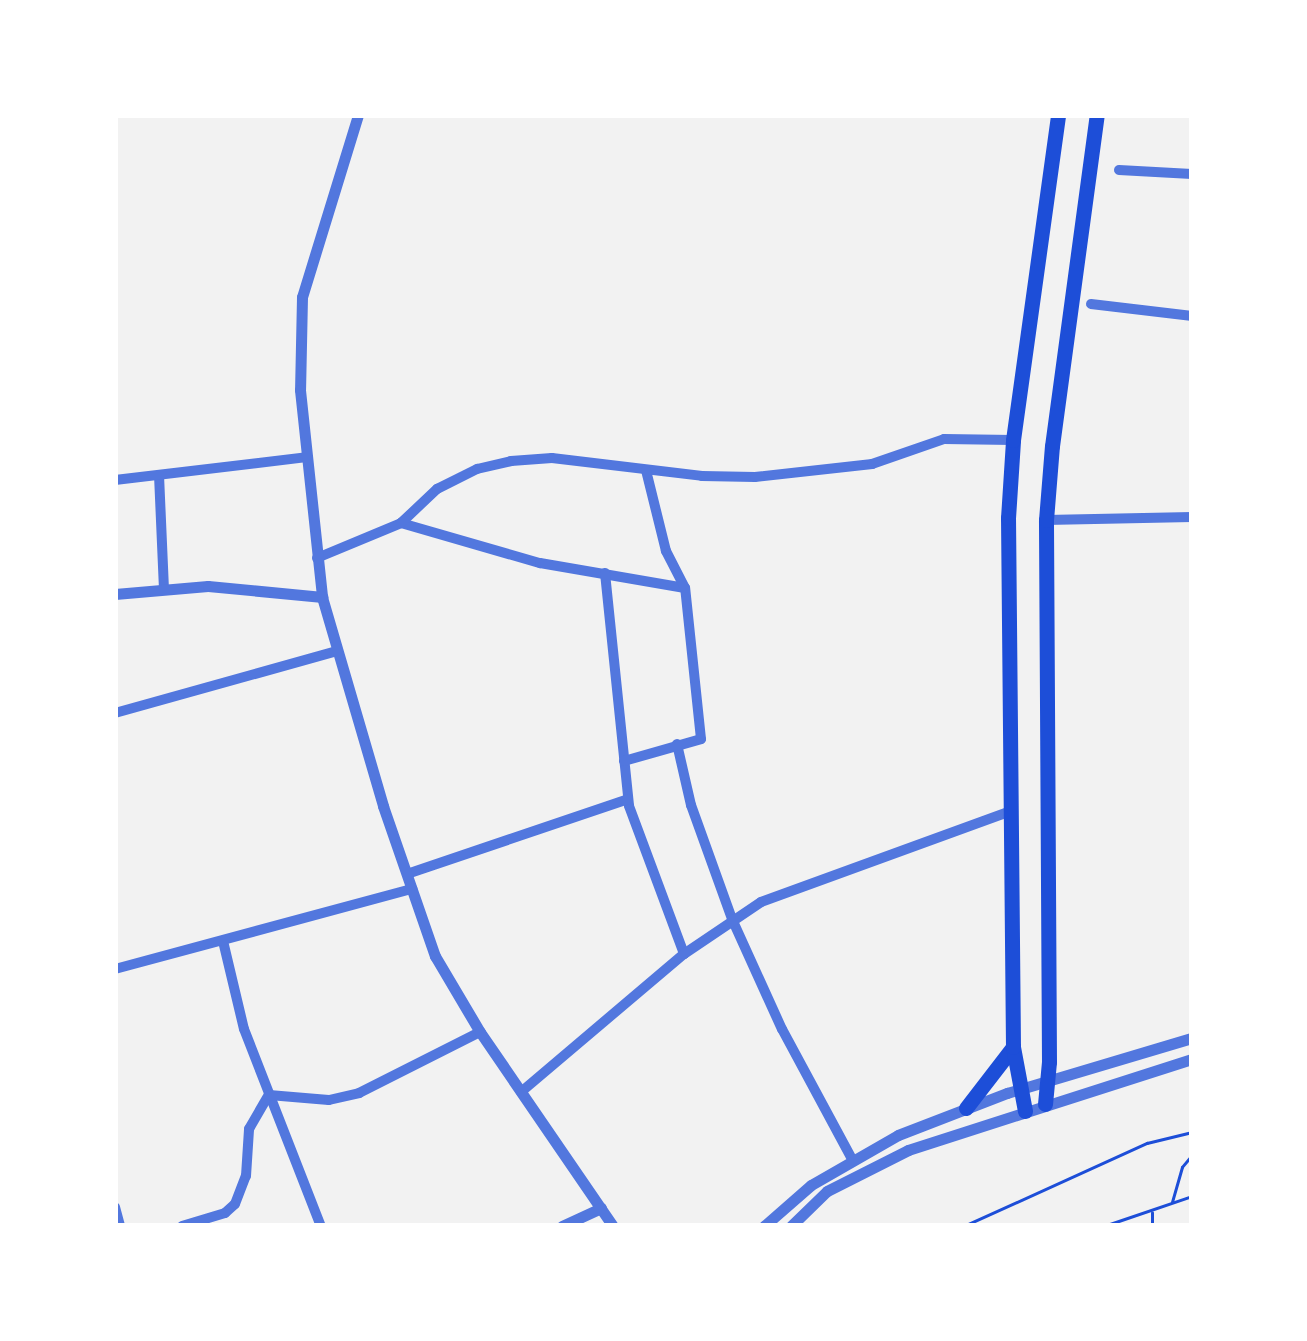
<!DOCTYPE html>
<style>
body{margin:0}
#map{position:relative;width:1307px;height:1341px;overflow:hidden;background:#f2f2f2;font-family:Manrope,sans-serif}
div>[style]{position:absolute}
.path>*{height:2.5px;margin:-1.25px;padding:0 1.25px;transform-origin:1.25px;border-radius:1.25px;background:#1d4ed8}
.minor>*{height:10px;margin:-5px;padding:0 5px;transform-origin:5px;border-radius:5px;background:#5277de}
.tertiary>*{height:11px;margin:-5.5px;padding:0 5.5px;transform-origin:5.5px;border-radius:5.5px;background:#5277de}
.primary>*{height:15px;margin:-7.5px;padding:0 7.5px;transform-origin:7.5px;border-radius:7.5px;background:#1d4ed8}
span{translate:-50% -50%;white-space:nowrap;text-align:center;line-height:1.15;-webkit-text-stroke:8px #fff;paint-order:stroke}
.frame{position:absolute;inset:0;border:118px solid #fff;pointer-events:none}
</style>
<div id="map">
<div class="path">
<i style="left:1172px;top:1202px;width:36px;rotate:-74deg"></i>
<i style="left:1182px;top:1167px;width:16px;rotate:-50deg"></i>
<i style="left:964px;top:1226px;width:201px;rotate:-24.4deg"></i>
<i style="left:1147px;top:1143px;width:46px;rotate:-13.7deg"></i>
<i style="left:1104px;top:1226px;width:93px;rotate:-18.8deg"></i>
<i style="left:1152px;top:1226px;width:13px;rotate:-90deg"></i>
</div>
<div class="minor">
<i style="left:1119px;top:170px;width:73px;rotate:3.1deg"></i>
<i style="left:1091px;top:304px;width:102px;rotate:6.8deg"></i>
<i style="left:159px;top:475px;width:115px;rotate:87.5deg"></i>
<i style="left:115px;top:480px;width:193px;rotate:-6.8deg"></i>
<i style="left:1046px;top:520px;width:146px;rotate:-1.2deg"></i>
<i style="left:401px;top:523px;width:145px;rotate:16.1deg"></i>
<i style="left:540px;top:563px;width:147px;rotate:9.8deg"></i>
<i style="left:317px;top:558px;width:91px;rotate:-22.6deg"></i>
<i style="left:401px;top:523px;width:50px;rotate:-43.4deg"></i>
<i style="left:437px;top:489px;width:45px;rotate:-26.6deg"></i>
<i style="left:477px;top:469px;width:35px;rotate:-13deg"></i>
<i style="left:511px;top:461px;width:41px;rotate:-4.2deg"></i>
<i style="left:552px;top:458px;width:151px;rotate:6.8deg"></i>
<i style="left:702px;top:476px;width:53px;rotate:1.1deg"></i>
<i style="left:755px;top:477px;width:118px;rotate:-6.3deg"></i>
<i style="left:872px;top:464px;width:76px;rotate:-19.1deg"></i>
<i style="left:944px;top:439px;width:69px;rotate:0.8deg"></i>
<i style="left:605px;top:573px;width:234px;rotate:84.1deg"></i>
<i style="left:629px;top:806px;width:158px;rotate:69.6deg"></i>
<i style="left:115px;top:713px;width:230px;rotate:-15.6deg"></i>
<i style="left:677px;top:744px;width:63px;rotate:77.1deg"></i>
<i style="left:691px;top:805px;width:121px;rotate:70.2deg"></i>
<i style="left:732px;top:919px;width:121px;rotate:65.6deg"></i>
<i style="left:782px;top:1029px;width:148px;rotate:61.7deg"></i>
<i style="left:624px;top:761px;width:80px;rotate:-15.9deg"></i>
<i style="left:701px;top:739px;width:152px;rotate:-96deg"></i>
<i style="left:685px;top:588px;width:42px;rotate:-117.2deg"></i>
<i style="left:666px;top:551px;width:83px;rotate:-103.9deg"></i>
<i style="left:407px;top:874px;width:233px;rotate:-18.7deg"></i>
<i style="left:223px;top:941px;width:90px;rotate:76.6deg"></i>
<i style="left:244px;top:1029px;width:212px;rotate:68.7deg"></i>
<i style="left:115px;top:969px;width:308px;rotate:-15.1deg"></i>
<i style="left:521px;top:1092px;width:214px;rotate:-40.3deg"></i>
<i style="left:684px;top:954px;width:93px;rotate:-34deg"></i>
<i style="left:761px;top:902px;width:263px;rotate:-20deg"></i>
<i style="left:115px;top:1207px;width:20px;rotate:75deg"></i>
<i style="left:182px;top:1226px;width:45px;rotate:-16.8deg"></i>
<i style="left:225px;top:1213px;width:13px;rotate:-42deg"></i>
<i style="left:235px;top:1204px;width:30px;rotate:-69deg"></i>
<i style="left:246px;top:1176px;width:47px;rotate:-86.3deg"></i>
<i style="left:249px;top:1129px;width:39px;rotate:-60deg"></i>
<i style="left:269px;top:1095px;width:60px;rotate:4.8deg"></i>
<i style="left:329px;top:1100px;width:31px;rotate:-13deg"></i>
<i style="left:359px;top:1093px;width:136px;rotate:-26.8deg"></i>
</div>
<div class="tertiary">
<i style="left:358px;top:115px;width:190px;rotate:107.1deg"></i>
<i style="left:302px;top:297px;width:93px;rotate:91.2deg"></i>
<i style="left:300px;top:390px;width:208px;rotate:83.9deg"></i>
<i style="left:322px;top:597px;width:218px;rotate:73.7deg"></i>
<i style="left:383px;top:806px;width:159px;rotate:70.9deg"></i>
<i style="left:435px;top:956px;width:88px;rotate:59.4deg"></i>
<i style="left:480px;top:1032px;width:235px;rotate:55.6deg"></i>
<i style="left:115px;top:594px;width:93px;rotate:-4.9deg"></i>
<i style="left:208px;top:586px;width:115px;rotate:5.5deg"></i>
<i style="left:562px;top:1226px;width:43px;rotate:-24.8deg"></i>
<i style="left:764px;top:1226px;width:62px;rotate:-41.1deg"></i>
<i style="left:811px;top:1185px;width:100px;rotate:-29.9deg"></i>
<i style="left:898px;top:1135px;width:117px;rotate:-21.1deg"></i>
<i style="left:1007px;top:1093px;width:193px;rotate:-16.6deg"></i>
<i style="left:791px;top:1226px;width:50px;rotate:-44.2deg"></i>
<i style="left:827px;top:1191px;width:91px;rotate:-26.8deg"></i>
<i style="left:908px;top:1150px;width:298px;rotate:-17.8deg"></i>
</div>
<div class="primary">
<i style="left:1045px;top:1104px;width:42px;rotate:-84.6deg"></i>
<i style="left:1049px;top:1062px;width:542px;rotate:-90.32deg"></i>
<i style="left:1046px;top:520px;width:74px;rotate:-85.4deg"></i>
<i style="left:1052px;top:446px;width:334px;rotate:-82.3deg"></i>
<i style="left:966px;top:1108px;width:77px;rotate:-52.4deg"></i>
<i style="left:1025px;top:1111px;width:65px;rotate:-100.6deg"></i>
<i style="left:1013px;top:1047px;width:529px;rotate:-90.54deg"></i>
<i style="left:1008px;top:518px;width:78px;rotate:-86.3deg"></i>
<i style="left:1013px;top:440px;width:328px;rotate:-82.1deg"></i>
</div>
<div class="frame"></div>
</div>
